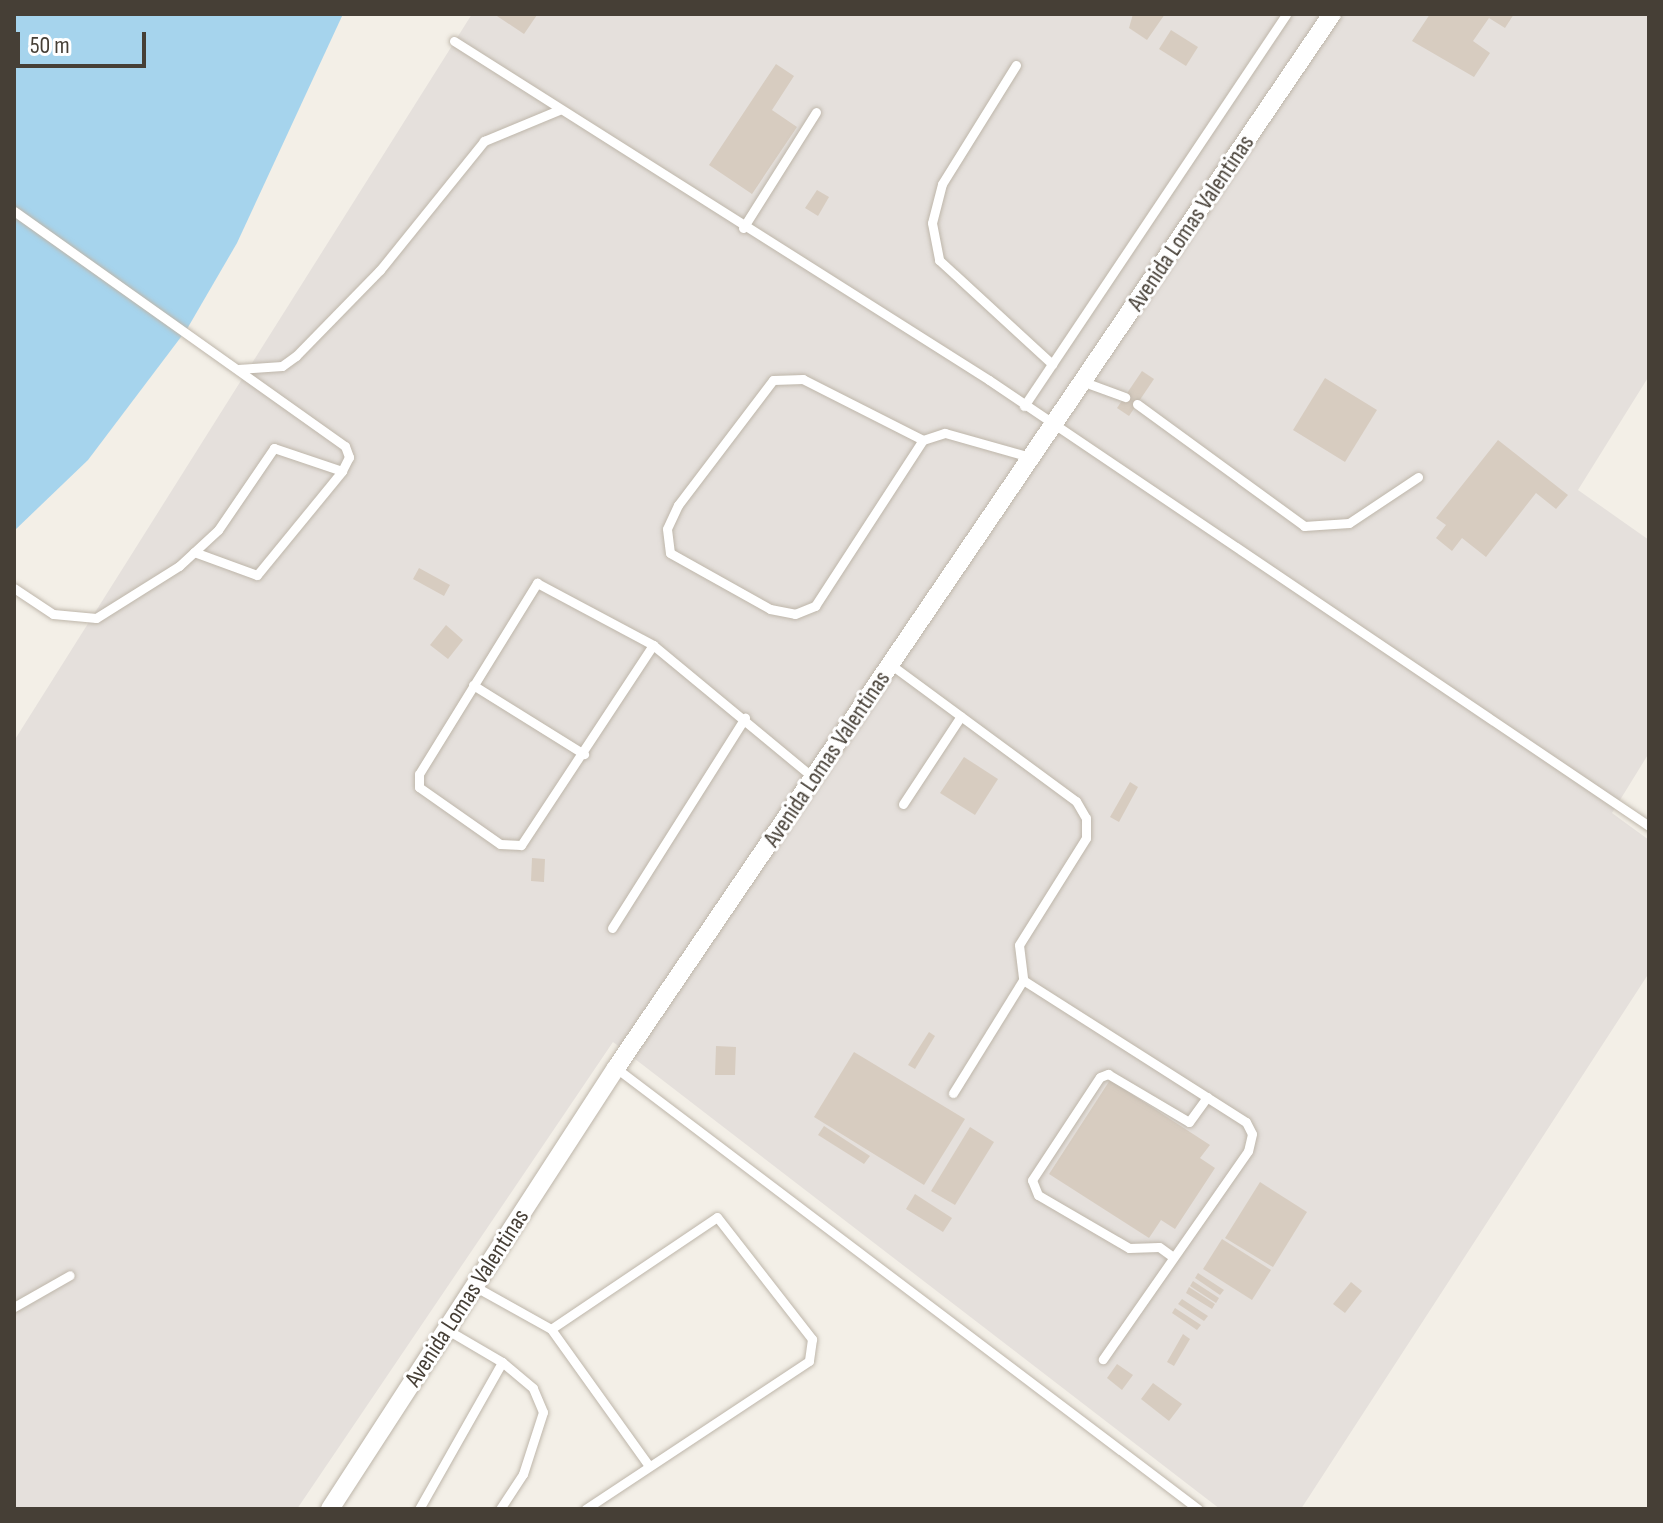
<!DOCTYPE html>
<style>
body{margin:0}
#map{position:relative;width:1663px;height:1523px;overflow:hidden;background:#f3efe7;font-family:"Sofia Sans Condensed",sans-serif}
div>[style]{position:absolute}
.industrial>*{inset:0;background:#e5e0dc}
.water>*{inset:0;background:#a6d4ed}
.building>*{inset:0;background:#d7ccc0}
.roads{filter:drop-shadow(0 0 2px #beb6aa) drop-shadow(0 0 2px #beb6aa)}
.lane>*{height:9px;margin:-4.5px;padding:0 4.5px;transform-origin:4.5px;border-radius:4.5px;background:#fff}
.street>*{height:18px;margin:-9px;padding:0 9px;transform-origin:9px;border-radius:9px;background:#fff}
span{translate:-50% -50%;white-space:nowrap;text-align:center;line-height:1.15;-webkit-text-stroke:6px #fff;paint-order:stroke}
.street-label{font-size:24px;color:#463f36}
.frame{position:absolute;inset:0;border:16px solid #463f36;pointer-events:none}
.scale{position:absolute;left:16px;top:32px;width:130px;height:36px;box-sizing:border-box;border:4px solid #463f36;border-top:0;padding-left:10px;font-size:24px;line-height:28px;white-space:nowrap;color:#463f36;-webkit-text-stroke:6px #fff;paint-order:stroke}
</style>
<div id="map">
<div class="industrial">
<i style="clip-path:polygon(472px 14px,1649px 14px,1649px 376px,1578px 490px,1649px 540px,1649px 753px,1612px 813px,1649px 840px,1649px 973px,1301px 1509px,1220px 1509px,613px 1042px,297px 1509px,14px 1509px,14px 741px)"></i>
</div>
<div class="water">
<i style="clip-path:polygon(14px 14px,343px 14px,237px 243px,187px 329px,88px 460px,14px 531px)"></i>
</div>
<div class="building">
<i style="clip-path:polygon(494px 14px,536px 14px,537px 15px,524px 34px)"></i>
<i style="clip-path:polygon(1133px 14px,1165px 14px,1147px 40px,1129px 28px)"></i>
<i style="clip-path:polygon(1430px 14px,1514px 14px,1505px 28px,1489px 18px,1473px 41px,1490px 53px,1474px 77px,1412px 41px)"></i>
<i style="clip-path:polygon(1171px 30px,1198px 47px,1186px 66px,1159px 49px)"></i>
<i style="clip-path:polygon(776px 64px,794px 76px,772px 110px,797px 127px,752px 194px,709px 165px)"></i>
<i style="clip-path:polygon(817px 190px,829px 197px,818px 216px,805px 208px)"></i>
<i style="clip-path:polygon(1142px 371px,1154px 379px,1129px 416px,1117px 408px)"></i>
<i style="clip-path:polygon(1325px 378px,1377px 410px,1345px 462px,1293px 430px)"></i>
<i style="clip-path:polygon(1498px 440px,1568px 495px,1556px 509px,1536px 493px,1486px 557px,1462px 538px,1452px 551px,1436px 538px,1446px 525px,1436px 518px)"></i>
<i style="clip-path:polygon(419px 568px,450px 585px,444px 596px,413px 579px)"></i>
<i style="clip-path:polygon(446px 625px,463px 640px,448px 659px,430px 645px)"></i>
<i style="clip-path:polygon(964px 757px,998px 779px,975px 815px,940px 793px)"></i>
<i style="clip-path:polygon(1130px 782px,1138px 787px,1119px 822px,1110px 817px)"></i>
<i style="clip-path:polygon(532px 858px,545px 859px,544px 882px,531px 881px)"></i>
<i style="clip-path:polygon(929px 1032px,935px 1036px,915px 1069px,908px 1065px)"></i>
<i style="clip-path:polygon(716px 1046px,736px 1047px,735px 1075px,715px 1075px)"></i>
<i style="clip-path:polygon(854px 1052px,965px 1119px,924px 1185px,814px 1117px)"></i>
<i style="clip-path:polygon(1110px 1080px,1210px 1145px,1200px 1158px,1215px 1168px,1175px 1229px,1161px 1220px,1149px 1238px,1049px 1174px)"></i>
<i style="clip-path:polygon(824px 1126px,870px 1156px,864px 1164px,818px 1135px)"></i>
<i style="clip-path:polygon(970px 1127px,994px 1142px,955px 1205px,931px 1191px)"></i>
<i style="clip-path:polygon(1260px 1182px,1307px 1212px,1273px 1267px,1225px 1238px)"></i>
<i style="clip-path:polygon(915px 1194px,952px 1218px,943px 1232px,906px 1209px)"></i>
<i style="clip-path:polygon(1222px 1239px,1271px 1270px,1252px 1300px,1203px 1269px)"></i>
<i style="clip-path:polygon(1198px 1273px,1224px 1290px,1220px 1295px,1195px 1278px)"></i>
<i style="clip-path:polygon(1193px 1281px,1219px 1298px,1216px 1303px,1190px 1286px)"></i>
<i style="clip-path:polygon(1351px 1282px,1362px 1291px,1345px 1313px,1333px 1304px)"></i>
<i style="clip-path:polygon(1189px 1287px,1215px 1304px,1212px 1309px,1186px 1293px)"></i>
<i style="clip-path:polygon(1182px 1299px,1208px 1316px,1204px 1321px,1178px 1304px)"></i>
<i style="clip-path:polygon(1175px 1308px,1201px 1325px,1197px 1330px,1172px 1313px)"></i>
<i style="clip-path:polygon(1183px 1334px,1190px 1339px,1174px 1366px,1167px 1362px)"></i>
<i style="clip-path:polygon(1117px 1364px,1133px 1375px,1122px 1390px,1107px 1378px)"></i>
<i style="clip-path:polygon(1153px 1383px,1182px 1404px,1169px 1421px,1141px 1399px)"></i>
</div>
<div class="roads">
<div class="lane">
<i style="left:454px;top:41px;width:633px;rotate:32.36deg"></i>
<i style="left:989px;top:380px;width:797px;rotate:34.05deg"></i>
<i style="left:1016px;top:65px;width:140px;rotate:121.9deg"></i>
<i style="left:942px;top:184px;width:40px;rotate:104.4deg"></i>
<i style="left:932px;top:223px;width:38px;rotate:79deg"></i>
<i style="left:939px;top:260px;width:154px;rotate:42.6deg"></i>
<i style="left:14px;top:211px;width:406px;rotate:35.4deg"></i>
<i style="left:345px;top:446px;width:12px;rotate:70deg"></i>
<i style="left:349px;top:457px;width:16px;rotate:117deg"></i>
<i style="left:342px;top:471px;width:72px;rotate:-161.3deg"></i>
<i style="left:274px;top:448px;width:99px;rotate:124.3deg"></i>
<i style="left:218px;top:530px;width:53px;rotate:137.3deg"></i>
<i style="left:179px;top:566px;width:98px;rotate:147.9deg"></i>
<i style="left:96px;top:618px;width:43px;rotate:-174.7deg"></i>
<i style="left:53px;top:614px;width:47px;rotate:-146.3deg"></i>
<i style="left:743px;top:228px;width:137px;rotate:-57.8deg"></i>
<i style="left:238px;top:369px;width:44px;rotate:-3.9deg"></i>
<i style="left:282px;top:366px;width:17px;rotate:-36deg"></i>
<i style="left:296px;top:356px;width:120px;rotate:-45.7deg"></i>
<i style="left:380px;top:270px;width:166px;rotate:-51.1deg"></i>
<i style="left:484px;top:141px;width:81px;rotate:-22.5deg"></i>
<i style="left:1084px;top:382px;width:44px;rotate:20.1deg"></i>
<i style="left:1137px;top:404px;width:207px;rotate:36.1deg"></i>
<i style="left:1304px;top:526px;width:45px;rotate:-3.8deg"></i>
<i style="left:1349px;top:523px;width:83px;rotate:-33.7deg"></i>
<i style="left:1024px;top:406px;width:471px;rotate:-56.2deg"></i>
<i style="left:923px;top:440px;width:135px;rotate:-153.1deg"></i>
<i style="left:803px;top:379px;width:30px;rotate:178deg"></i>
<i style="left:773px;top:380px;width:157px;rotate:127.2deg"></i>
<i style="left:678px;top:505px;width:26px;rotate:115deg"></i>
<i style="left:667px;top:529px;width:24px;rotate:83deg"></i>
<i style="left:670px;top:553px;width:115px;rotate:29.2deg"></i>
<i style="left:770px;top:609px;width:25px;rotate:11deg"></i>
<i style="left:795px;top:614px;width:22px;rotate:-22deg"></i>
<i style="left:815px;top:606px;width:198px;rotate:-57deg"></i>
<i style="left:923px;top:440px;width:23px;rotate:-18deg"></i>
<i style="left:945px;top:433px;width:88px;rotate:15.8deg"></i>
<i style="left:194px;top:552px;width:67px;rotate:20.1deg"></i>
<i style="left:257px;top:575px;width:134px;rotate:-50.7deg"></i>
<i style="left:653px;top:645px;width:240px;rotate:123.4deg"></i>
<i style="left:521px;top:845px;width:21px;rotate:-177deg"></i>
<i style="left:500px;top:844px;width:99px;rotate:-144.9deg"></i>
<i style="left:419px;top:787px;width:13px;rotate:-90deg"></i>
<i style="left:419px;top:774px;width:225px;rotate:-58.3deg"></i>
<i style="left:537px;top:583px;width:132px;rotate:28.1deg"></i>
<i style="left:653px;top:645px;width:210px;rotate:39.6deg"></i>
<i style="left:890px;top:664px;width:231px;rotate:36.4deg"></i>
<i style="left:1076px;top:801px;width:20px;rotate:60deg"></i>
<i style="left:1086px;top:818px;width:20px;rotate:90deg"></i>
<i style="left:1086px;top:838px;width:126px;rotate:122.1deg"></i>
<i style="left:1019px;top:945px;width:35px;rotate:83deg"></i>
<i style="left:1023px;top:980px;width:264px;rotate:32.5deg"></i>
<i style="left:1246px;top:1122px;width:13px;rotate:63deg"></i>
<i style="left:1252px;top:1134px;width:17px;rotate:103deg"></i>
<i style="left:1248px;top:1151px;width:254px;rotate:124.9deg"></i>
<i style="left:473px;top:685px;width:131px;rotate:31.9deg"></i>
<i style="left:903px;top:804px;width:105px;rotate:-56.6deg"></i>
<i style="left:612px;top:928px;width:249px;rotate:-57.7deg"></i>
<i style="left:616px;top:1068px;width:730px;rotate:37.15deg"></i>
<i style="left:953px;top:1093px;width:133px;rotate:-58.2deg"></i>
<i style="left:1173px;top:1257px;width:17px;rotate:-144deg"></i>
<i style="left:1159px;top:1247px;width:30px;rotate:178deg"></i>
<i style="left:1129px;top:1248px;width:105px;rotate:-149.8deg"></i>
<i style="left:1038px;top:1195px;width:16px;rotate:-112deg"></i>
<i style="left:1032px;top:1180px;width:123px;rotate:-56.6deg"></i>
<i style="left:1100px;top:1077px;width:9px;rotate:-21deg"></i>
<i style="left:1108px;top:1074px;width:94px;rotate:30.7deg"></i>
<i style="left:1189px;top:1122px;width:31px;rotate:-54deg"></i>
<i style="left:474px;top:1286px;width:88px;rotate:29.2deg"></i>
<i style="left:551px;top:1329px;width:200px;rotate:-34deg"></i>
<i style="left:717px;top:1217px;width:155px;rotate:52.1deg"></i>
<i style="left:812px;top:1339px;width:22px;rotate:98deg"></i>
<i style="left:809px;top:1361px;width:268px;rotate:146.5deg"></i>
<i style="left:14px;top:1307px;width:64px;rotate:-29.7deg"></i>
<i style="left:551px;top:1329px;width:168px;rotate:54.4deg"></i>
<i style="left:419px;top:1509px;width:169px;rotate:-60.5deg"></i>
<i style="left:502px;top:1362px;width:65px;rotate:-149.5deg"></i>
<i style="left:500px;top:1509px;width:42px;rotate:-56.7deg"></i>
<i style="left:523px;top:1474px;width:65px;rotate:-72.1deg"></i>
<i style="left:543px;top:1412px;width:26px;rotate:-113deg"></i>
<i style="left:533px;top:1388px;width:40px;rotate:-140deg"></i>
</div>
<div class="street">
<i style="left:330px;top:1509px;width:526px;rotate:-57.04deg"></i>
<i style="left:616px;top:1068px;width:1274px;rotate:-55.81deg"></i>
</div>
</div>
<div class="street-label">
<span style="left:1191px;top:223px;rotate:-56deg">Avenida Lomas Valentinas</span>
<span style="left:827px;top:759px;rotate:-56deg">Avenida Lomas Valentinas</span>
<span style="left:467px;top:1298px;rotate:-57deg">Avenida Lomas Valentinas</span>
</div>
<div class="frame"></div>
<div class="scale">50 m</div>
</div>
